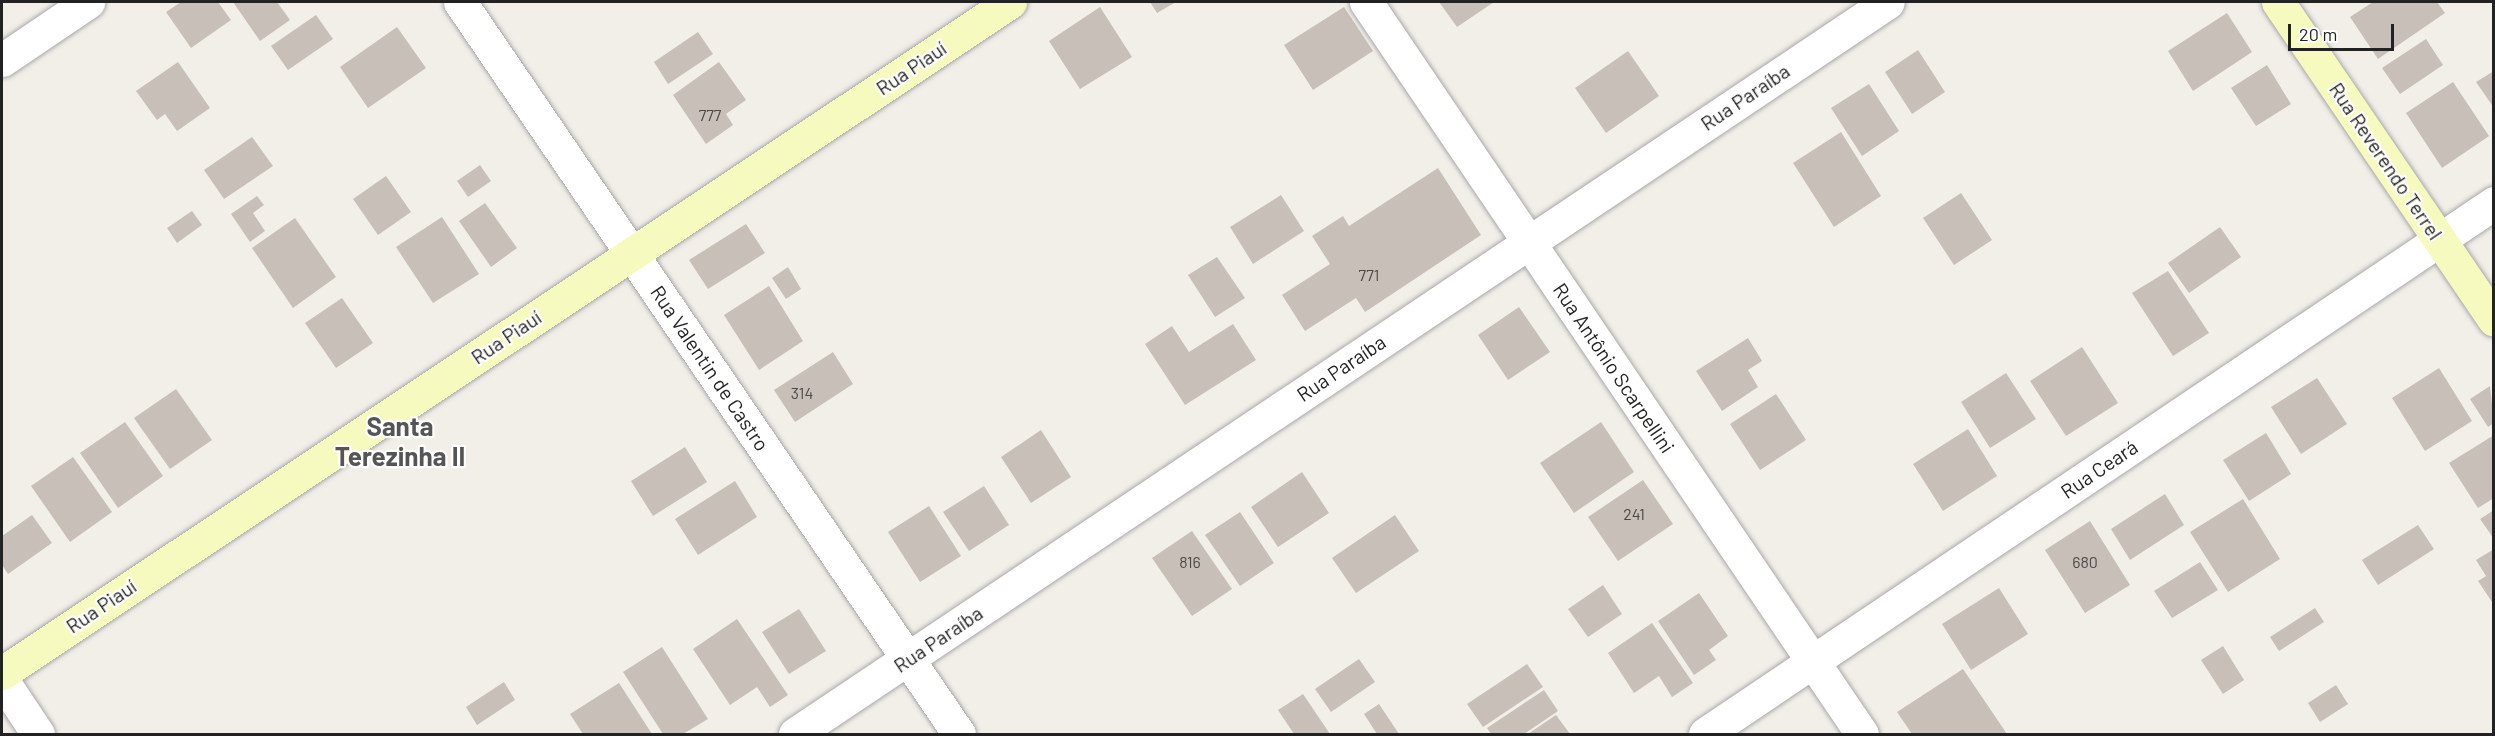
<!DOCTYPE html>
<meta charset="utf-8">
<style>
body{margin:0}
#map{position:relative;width:2495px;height:736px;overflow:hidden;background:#f2efe9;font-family:Barlow,sans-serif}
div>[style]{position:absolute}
.building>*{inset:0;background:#c7bfb8}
.roads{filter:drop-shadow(0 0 2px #a9a9a9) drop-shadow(0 0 2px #a9a9a9)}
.street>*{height:33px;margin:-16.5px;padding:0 16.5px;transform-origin:16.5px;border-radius:16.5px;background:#fff}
.secondary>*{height:33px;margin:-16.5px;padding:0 16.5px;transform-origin:16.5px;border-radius:16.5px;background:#f7fabf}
span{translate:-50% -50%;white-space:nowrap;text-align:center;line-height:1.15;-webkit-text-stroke:4.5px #fff;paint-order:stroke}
.number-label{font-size:16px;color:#4b4948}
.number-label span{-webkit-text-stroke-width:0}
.street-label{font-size:20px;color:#222}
.district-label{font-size:26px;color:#555;font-weight:700}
.frame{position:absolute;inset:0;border:3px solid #222;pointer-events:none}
.scale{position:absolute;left:2288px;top:24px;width:106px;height:27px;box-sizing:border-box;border:3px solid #222;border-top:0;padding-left:8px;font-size:18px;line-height:21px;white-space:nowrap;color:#222;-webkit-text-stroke:4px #fff;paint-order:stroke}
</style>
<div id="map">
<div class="building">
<i style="clip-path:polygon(181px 2px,218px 2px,231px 20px,191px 48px,166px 12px)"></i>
<i style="clip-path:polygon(233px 2px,277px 2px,290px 20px,260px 41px)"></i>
<i style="clip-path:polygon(1150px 2px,1176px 2px,1157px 13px)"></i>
<i style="clip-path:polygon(1439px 2px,1494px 2px,1457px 27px)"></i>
<i style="clip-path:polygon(2373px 2px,2437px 2px,2445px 13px,2378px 59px,2350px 17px)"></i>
<i style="clip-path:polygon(1100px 7px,1132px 57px,1080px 89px,1049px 41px)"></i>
<i style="clip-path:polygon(1344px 7px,1373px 51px,1313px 90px,1284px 45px)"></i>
<i style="clip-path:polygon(2227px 13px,2252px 52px,2193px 91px,2168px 51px)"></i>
<i style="clip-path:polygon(316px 15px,333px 39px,288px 70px,271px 46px)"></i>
<i style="clip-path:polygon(397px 27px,426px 68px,368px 108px,340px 67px)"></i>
<i style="clip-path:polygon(698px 32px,713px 54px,668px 84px,654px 62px)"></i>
<i style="clip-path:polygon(2426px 39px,2443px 65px,2400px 94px,2382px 68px)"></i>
<i style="clip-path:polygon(1918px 50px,1945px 92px,1912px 114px,1885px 72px)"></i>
<i style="clip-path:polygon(1628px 51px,1659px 96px,1606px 133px,1575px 88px)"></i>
<i style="clip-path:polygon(178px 62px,210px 108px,177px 131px,165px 114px,157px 120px,136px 91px)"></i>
<i style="clip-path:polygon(719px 62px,746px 100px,726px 114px,733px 125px,706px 144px,673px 95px)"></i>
<i style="clip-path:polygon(2267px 65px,2291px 104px,2256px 126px,2231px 88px)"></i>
<i style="clip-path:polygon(2494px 71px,2494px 108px,2476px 82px)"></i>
<i style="clip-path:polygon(2453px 82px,2489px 136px,2442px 168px,2406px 113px)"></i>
<i style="clip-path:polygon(1869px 84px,1899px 131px,1862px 156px,1831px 108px)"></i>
<i style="clip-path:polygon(1841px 132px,1881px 196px,1834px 227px,1793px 163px)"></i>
<i style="clip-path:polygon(252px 137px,273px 166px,224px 199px,204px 170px)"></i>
<i style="clip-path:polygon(480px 165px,491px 181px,468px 197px,457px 181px)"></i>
<i style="clip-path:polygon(1438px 168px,1481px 235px,1365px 312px,1356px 298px,1305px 331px,1282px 295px,1330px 264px,1312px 236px,1343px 216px,1349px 226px)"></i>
<i style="clip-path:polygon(386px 176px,411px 212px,378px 235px,353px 199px)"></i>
<i style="clip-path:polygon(1961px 193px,1992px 240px,1954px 265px,1923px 218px)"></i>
<i style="clip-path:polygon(1281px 195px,1304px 231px,1253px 264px,1230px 227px)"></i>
<i style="clip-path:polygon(257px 196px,264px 205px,253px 213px,265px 231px,250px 242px,231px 214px)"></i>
<i style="clip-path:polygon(485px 203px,517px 248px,491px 267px,459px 221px)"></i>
<i style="clip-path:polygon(192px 211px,202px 225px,177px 243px,167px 228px)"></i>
<i style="clip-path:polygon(442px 217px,479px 274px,433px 303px,396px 247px)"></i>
<i style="clip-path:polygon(295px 218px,336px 277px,293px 308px,252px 248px)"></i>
<i style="clip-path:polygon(746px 224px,765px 253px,708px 289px,689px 260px)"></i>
<i style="clip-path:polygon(2220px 227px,2241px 257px,2189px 293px,2168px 263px)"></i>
<i style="clip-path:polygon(1217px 257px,1245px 298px,1215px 317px,1188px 275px)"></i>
<i style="clip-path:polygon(788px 267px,801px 289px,786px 299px,772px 278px)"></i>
<i style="clip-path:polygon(2168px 271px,2209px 333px,2173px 356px,2132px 293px)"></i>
<i style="clip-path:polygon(769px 286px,803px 341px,759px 370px,724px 315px)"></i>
<i style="clip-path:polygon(342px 298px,373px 343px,336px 368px,305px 323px)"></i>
<i style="clip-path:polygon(1519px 307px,1550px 352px,1508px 380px,1478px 335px)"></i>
<i style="clip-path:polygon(1233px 324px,1256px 360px,1185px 405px,1145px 344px,1172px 326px,1189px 352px)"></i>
<i style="clip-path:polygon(1748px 338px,1762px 361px,1748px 370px,1758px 387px,1722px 411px,1696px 371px)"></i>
<i style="clip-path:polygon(2082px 347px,2118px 403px,2066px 436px,2030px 381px)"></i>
<i style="clip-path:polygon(833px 352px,853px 384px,795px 422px,774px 390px)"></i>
<i style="clip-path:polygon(2439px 368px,2472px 421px,2425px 451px,2392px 398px)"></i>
<i style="clip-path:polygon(2006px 373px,2036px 419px,1990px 448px,1961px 402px)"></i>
<i style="clip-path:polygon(2317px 378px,2347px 424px,2301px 454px,2271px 407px)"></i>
<i style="clip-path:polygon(2490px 386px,2494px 423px,2488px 427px,2470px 399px)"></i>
<i style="clip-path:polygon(176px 389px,212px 440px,170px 469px,134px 418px)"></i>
<i style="clip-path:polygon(1776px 394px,1806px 440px,1760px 470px,1730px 424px)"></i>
<i style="clip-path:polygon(125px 422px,163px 476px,118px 508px,80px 453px)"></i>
<i style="clip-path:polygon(1601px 422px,1634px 472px,1574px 513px,1540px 463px)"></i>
<i style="clip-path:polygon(1968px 429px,1997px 476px,1943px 511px,1913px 464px)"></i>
<i style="clip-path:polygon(1041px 430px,1071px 477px,1031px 503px,1001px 457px)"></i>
<i style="clip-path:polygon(2266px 433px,2291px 474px,2249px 501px,2223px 460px)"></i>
<i style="clip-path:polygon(2494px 435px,2494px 498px,2478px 508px,2449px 463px)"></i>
<i style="clip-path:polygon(685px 447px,707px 482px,653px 516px,631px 481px)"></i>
<i style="clip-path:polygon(73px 457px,112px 512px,70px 542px,31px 486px)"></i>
<i style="clip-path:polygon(1302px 472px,1329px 513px,1278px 547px,1251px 507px)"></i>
<i style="clip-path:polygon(1643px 480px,1673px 524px,1618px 561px,1588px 517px)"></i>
<i style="clip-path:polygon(735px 481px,757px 517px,698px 555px,675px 519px)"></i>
<i style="clip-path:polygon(984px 486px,1009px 525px,969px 551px,943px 512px)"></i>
<i style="clip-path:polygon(2165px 494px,2184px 525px,2130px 560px,2111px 529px)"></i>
<i style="clip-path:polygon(2243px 499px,2280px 559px,2228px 592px,2190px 532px)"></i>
<i style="clip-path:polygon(929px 506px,961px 556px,920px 582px,888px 532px)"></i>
<i style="clip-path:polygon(2494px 510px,2494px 539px,2480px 519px)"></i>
<i style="clip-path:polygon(1240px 512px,1274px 563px,1240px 586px,1205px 535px)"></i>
<i style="clip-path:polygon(32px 515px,52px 543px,8px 574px,2px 565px,2px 536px)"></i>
<i style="clip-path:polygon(1395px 515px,1419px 551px,1356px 593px,1332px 558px)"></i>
<i style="clip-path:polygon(2090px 521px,2130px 585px,2085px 613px,2045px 550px)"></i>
<i style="clip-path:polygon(2418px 525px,2434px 549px,2378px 585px,2362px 560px)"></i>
<i style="clip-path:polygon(1192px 531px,1232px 589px,1192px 616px,1152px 558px)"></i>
<i style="clip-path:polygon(2494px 549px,2494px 605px,2478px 581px,2486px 576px,2476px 560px)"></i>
<i style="clip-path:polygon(2200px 562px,2218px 590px,2172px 618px,2154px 591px)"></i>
<i style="clip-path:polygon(1603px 585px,1622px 614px,1588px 637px,1568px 609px)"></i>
<i style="clip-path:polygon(1999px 588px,2028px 634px,1971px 670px,1942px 624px)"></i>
<i style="clip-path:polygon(1699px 593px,1728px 636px,1709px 650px,1716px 660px,1694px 675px,1658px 621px)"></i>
<i style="clip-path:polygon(2315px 608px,2324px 622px,2279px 651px,2270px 637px)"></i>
<i style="clip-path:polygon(799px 609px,826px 651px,789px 674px,762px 632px)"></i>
<i style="clip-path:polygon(737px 619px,788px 695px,770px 707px,757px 687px,730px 705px,693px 649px)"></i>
<i style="clip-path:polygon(1652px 623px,1693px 683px,1672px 697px,1659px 676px,1634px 693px,1608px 653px)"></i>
<i style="clip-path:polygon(2223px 646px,2244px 680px,2223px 694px,2201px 660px)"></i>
<i style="clip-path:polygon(662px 647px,708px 719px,683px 734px,663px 734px,623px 672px)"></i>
<i style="clip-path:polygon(1359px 659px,1375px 682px,1331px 712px,1315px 689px)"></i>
<i style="clip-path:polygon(1527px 664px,1543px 687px,1483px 727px,1467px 704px)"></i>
<i style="clip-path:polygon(1963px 669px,2007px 734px,1912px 734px,1897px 712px)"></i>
<i style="clip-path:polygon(504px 682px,515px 700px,477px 725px,466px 707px)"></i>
<i style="clip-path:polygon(619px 683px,652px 734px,583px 734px,570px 714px)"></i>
<i style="clip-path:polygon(2336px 685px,2348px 704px,2320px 722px,2308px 703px)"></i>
<i style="clip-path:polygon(1544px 690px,1558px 711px,1524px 734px,1491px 734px,1487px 728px)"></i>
<i style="clip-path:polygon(1303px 694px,1330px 734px,1294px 734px,1278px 710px)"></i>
<i style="clip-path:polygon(1379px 704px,1399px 734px,1377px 734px,1364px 714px)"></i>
<i style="clip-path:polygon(1556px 715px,1570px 734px,1528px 734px)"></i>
</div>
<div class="roads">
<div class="street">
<i style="left:460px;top:2px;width:886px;rotate:55.72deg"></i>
<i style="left:1366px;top:2px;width:884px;rotate:55.88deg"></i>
<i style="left:2px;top:60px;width:104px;rotate:-34deg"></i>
<i style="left:2px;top:680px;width:65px;rotate:56.3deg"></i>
<i style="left:795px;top:734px;width:1315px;rotate:-33.81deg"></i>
<i style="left:1705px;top:734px;width:951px;rotate:-33.94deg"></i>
</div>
<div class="secondary">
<i style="left:2278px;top:2px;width:384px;rotate:55.8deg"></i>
<i style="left:2px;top:673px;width:1211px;rotate:-33.65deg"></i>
</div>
</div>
<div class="number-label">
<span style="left:710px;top:115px">777</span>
<span style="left:1369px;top:275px">771</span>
<span style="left:802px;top:393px">314</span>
<span style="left:1634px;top:514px">241</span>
<span style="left:1190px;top:562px">816</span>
<span style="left:2085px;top:562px">680</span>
</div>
<div class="street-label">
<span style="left:911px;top:68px;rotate:-34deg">Rua Piauí</span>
<span style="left:1745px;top:97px;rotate:-34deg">Rua Paraíba</span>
<span style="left:2386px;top:161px;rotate:56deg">Rua Reverendo Terrel</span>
<span style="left:506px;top:337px;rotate:-34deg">Rua Piauí</span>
<span style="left:710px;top:368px;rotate:56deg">Rua Valentin de Castro</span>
<span style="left:1341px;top:368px;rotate:-34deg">Rua Paraíba</span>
<span style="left:1614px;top:368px;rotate:56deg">Rua Antônio Scarpellini</span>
<span style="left:2099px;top:469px;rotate:-34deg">Rua Ceará</span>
<span style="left:101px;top:606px;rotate:-34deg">Rua Piauí</span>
<span style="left:938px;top:639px;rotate:-34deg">Rua Paraíba</span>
</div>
<div class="district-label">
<span style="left:400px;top:441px">Santa<br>Terezinha II</span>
</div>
<div class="frame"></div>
<div class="scale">20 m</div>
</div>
